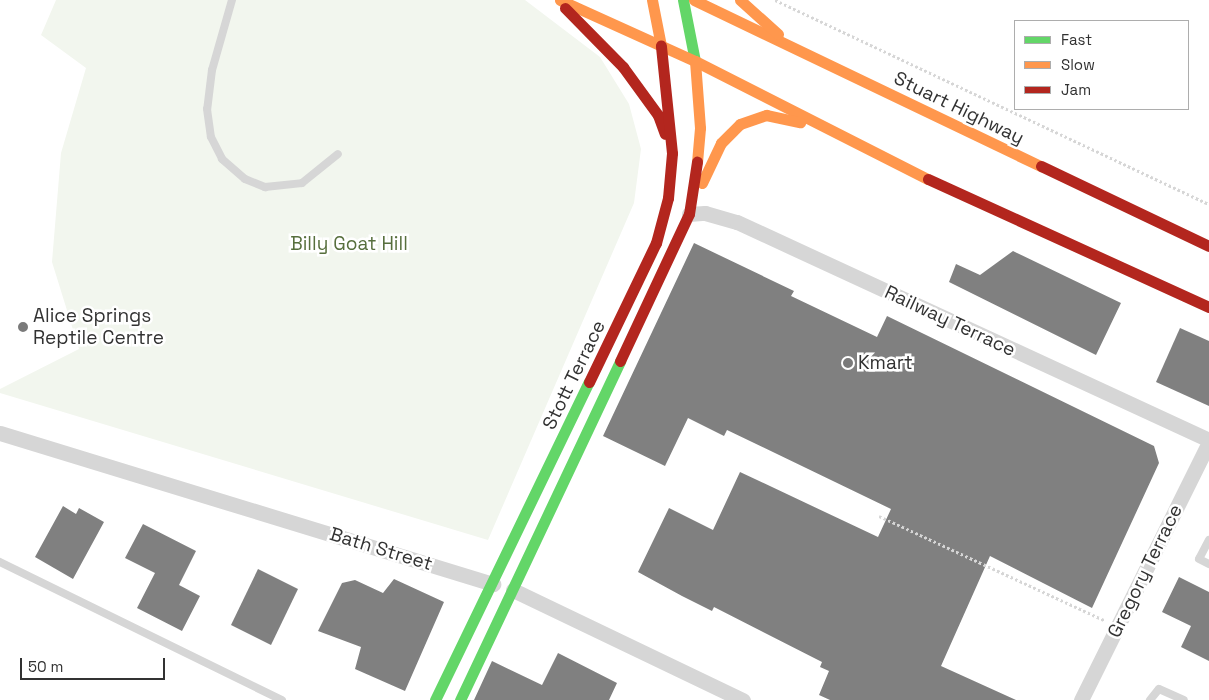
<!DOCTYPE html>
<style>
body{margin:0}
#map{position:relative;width:1209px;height:700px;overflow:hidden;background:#fff;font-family:"Space Grotesk",sans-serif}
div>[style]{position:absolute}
.green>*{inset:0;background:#f2f6ee}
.building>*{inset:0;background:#808080}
.path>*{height:3px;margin-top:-1.5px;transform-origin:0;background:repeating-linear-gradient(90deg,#d6d6d6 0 2.5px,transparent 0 5px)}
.lane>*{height:8px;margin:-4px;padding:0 4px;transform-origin:4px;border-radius:4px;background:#d6d6d6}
.street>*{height:15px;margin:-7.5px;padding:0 7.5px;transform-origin:7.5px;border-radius:7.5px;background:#d6d6d6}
.fast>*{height:11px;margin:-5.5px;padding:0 5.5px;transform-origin:5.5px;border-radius:5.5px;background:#63d668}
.slow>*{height:11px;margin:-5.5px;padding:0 5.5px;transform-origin:5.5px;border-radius:5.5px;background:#ff974d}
.jam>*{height:11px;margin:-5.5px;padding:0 5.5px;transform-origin:5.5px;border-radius:5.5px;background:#b3261e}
.dots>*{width:14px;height:14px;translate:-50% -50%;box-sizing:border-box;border:2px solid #fff;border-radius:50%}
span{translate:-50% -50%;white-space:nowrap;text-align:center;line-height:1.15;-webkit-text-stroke:5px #fff;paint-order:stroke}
.street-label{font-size:19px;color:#323232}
.park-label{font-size:19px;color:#576f3d}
.poi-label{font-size:19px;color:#323232}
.left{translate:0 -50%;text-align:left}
.legend{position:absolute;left:1014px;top:20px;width:175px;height:90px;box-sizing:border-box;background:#fff;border:1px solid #adadad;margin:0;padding:6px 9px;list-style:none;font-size:15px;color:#323232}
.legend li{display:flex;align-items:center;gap:10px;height:25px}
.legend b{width:25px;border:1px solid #adadad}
.scale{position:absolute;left:20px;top:658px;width:145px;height:22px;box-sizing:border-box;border:2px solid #323232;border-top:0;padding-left:6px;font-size:15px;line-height:18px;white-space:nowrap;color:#323232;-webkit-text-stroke:4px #fff;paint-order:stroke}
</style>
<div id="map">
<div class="green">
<i style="clip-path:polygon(56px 0,525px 0,600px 57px,629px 104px,641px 149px,634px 203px,488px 540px,0 393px,0 389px,79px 349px,52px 262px,61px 153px,86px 68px,41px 35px)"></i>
</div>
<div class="building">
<i style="clip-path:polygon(694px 243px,794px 291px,791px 296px,877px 337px,887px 316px,1154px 446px,1159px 463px,1092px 608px,990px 556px,941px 666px,1016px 700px,830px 700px,819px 695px,829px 671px,820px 667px,822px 662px,714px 607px,712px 611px,682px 596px,638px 572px,669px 508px,713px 530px,740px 472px,878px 537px,891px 509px,727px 430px,724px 436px,688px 418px,665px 466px,603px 436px)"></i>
<i style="clip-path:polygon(1013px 251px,1121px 303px,1096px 355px,949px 282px,956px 264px,980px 275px)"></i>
<i style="clip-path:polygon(1180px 328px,1209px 341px,1209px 406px,1156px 382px)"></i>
<i style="clip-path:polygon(63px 506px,76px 514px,79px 508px,104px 522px,73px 579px,35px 557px)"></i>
<i style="clip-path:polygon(143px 524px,196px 551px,179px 585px,200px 596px,182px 631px,137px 608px,155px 573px,125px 558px)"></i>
<i style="clip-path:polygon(258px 569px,298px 589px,271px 645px,231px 625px)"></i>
<i style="clip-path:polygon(1179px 577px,1209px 592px,1209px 661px,1181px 647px,1191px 626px,1162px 612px)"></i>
<i style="clip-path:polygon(394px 579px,444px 602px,405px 691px,355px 669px,361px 647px,318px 631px,342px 583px,355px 580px,383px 593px)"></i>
<i style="clip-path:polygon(558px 653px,617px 683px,609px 700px,474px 700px,492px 661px,542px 685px)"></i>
</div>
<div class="path">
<i style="left:775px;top:0;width:480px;rotate:25.2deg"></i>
<i style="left:879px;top:516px;width:248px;rotate:24.8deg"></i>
</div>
<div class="lane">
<i style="left:232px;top:0;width:73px;rotate:105.9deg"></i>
<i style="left:212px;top:70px;width:39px;rotate:97deg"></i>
<i style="left:207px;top:109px;width:28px;rotate:82deg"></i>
<i style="left:211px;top:137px;width:25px;rotate:63deg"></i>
<i style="left:222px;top:159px;width:30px;rotate:41deg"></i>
<i style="left:245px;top:179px;width:22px;rotate:22deg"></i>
<i style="left:265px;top:187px;width:37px;rotate:-6deg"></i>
<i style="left:302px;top:183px;width:46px;rotate:-38.9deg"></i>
<i style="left:1209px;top:540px;width:21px;rotate:118deg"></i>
<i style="left:1199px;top:559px;width:11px;rotate:27deg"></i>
<i style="left:0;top:562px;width:314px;rotate:26.1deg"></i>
<i style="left:1150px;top:700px;width:14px;rotate:-51deg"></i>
<i style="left:1159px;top:689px;width:27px;rotate:24deg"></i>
</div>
<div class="street">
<i style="left:689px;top:214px;width:16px;rotate:-4deg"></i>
<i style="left:705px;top:213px;width:33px;rotate:16deg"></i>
<i style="left:737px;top:222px;width:520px;rotate:24.79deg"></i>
<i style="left:0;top:433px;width:516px;rotate:17.03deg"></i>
<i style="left:513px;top:590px;width:255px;rotate:25.6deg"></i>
<i style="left:1081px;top:700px;width:288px;rotate:-63.6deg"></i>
</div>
<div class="fast">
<i style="left:683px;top:0;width:62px;rotate:78.9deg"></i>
<i style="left:435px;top:700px;width:353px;rotate:-64.2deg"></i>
<i style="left:460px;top:700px;width:375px;rotate:-64.7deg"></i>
</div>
<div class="slow">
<i style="left:560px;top:0;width:148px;rotate:24.3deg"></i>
<i style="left:695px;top:61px;width:261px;rotate:26.9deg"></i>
<i style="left:652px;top:0;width:47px;rotate:78.9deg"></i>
<i style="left:694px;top:0;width:385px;rotate:25.6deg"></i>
<i style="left:740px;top:0;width:51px;rotate:41.8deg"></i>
<i style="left:695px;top:61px;width:67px;rotate:85.7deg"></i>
<i style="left:700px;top:128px;width:34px;rotate:95deg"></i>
<i style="left:702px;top:183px;width:44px;rotate:-64.6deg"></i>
<i style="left:721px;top:143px;width:27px;rotate:-45deg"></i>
<i style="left:740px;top:124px;width:28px;rotate:-19deg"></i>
<i style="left:766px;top:115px;width:35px;rotate:12deg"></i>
</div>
<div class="jam">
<i style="left:565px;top:8px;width:83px;rotate:45.5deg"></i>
<i style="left:623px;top:67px;width:59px;rotate:53.9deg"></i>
<i style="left:658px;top:115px;width:20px;rotate:70deg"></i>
<i style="left:1041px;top:166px;width:186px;rotate:25.5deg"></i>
<i style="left:928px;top:179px;width:309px;rotate:24.5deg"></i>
<i style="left:620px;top:361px;width:162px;rotate:-64.9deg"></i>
<i style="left:689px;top:214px;width:53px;rotate:-81.3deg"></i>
<i style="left:589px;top:382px;width:154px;rotate:-64.3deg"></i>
<i style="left:656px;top:243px;width:47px;rotate:-75.1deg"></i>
<i style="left:668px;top:198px;width:45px;rotate:-84.9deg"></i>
<i style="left:672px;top:153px;width:108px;rotate:-95.9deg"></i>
</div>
<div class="dots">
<i style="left:23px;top:327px;background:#7a7a7a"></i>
<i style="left:848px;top:363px;background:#7a7a7a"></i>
</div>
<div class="street-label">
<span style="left:959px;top:108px;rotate:26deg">Stuart Highway</span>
<span style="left:950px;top:321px;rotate:25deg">Railway Terrace</span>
<span style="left:574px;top:375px;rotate:-64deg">Stott Terrace</span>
<span style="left:381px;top:549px;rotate:17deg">Bath Street</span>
<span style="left:1145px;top:571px;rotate:-64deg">Gregory Terrace</span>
</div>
<div class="park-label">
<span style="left:349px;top:244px">Billy Goat Hill</span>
</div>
<div class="poi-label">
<span class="left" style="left:33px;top:327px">Alice Springs<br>Reptile Centre</span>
<span class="left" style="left:858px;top:363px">Kmart</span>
</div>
<ul class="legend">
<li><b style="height:6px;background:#63d668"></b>Fast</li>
<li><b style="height:6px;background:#ff974d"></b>Slow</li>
<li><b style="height:6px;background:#b3261e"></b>Jam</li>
</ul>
<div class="scale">50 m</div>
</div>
